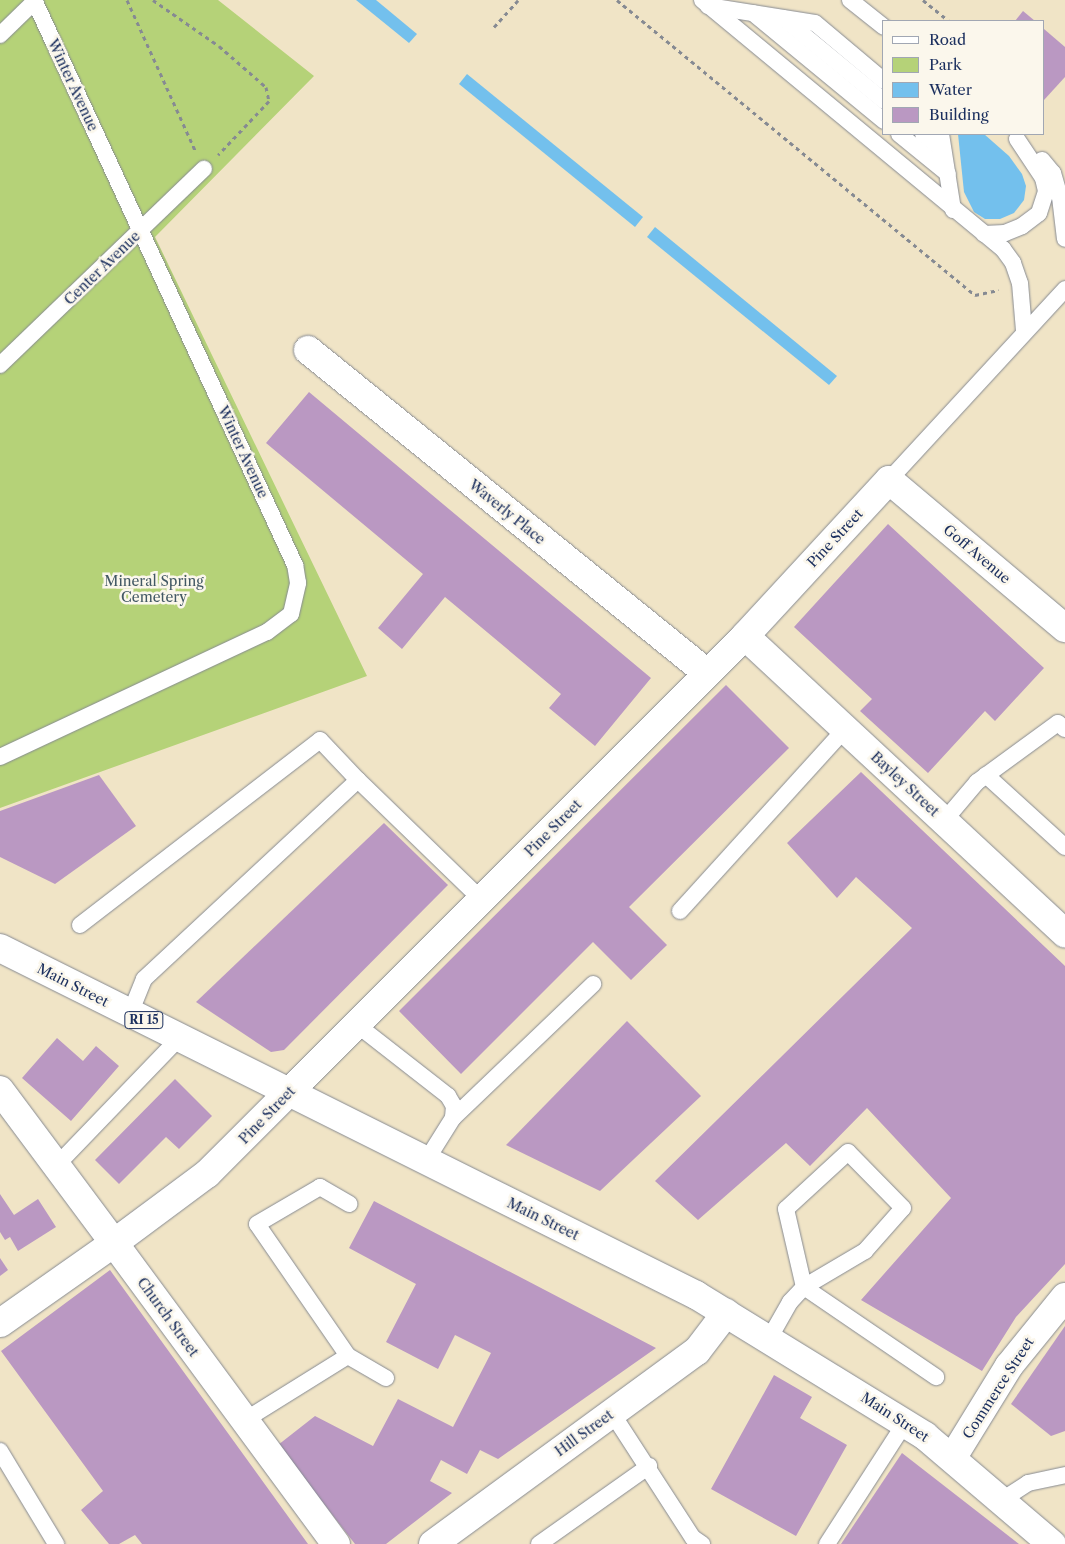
<!DOCTYPE html>
<style>
body{margin:0}
#map{position:relative;width:1065px;height:1544px;overflow:hidden;background:#f0e4c6;font-family:"Libre Caslon Text",serif}
div>[style]{position:absolute}
.green>*{inset:0;background:#b5d278}
.water>*{inset:0;background:#73c0ed}
.building>*{inset:0;background:#ba98c2}
.path>*{height:3px;margin-top:-1.5px;transform-origin:0;background:repeating-linear-gradient(90deg,#868a92 0 4px,transparent 0 8px)}
.roads{filter:drop-shadow(0 0 1px #868a92) drop-shadow(0 0 1px #868a92)}
.lane>*{height:16px;margin:-8px;padding:0 8px;transform-origin:8px;border-radius:8px;background:#fff}
.street>*{height:28px;margin:-14px;padding:0 14px;transform-origin:14px;border-radius:14px;background:#fff}
.secondary>*{height:28px;margin:-14px;padding:0 14px;transform-origin:14px;border-radius:14px;background:#fff}
.primary>*{height:28px;margin:-14px;padding:0 14px;transform-origin:14px;border-radius:14px;background:#fff}
span{translate:-50% -50%;white-space:nowrap;text-align:center;line-height:1.15;-webkit-text-stroke:5px #fbf7ec;paint-order:stroke}
.shield-label span{padding:1px 4px;background:#fbf7ec;border:1px solid;border-radius:4px;-webkit-text-stroke-width:0}
.shield-label{font-size:12px;color:#1b2f5e;font-weight:700}
.street-label{font-size:14px;color:#1b2f5e}
.park-label{font-size:14px;color:#425864}
.legend{position:absolute;left:882px;top:20px;width:162px;height:115px;box-sizing:border-box;background:#fbf7ec;border:1px solid #a1a7b3;margin:0;padding:6px 9px;list-style:none;font-size:15px;color:#1b2f5e}
.legend li{display:flex;align-items:center;gap:10px;height:25px}
.legend b{width:25px;border:1px solid #a1a7b3}
</style>
<div id="map">
<div class="green">
<i style="clip-path:polygon(0 0,218px 0,314px 76px,155px 237px,367px 676px,0 808px)"></i>
</div>
<div class="water">
<i style="clip-path:polygon(356px 0,376px 0,417px 34px,409px 43px)"></i>
<i style="clip-path:polygon(467px 74px,643px 217px,635px 227px,459px 84px)"></i>
<i style="clip-path:polygon(958px 134px,984px 134px,1009px 156px,1022px 174px,1026px 186px,1024px 200px,1014px 213px,1000px 219px,985px 219px,974px 212px,964px 192px)"></i>
<i style="clip-path:polygon(655px 227px,837px 376px,829px 385px,647px 237px)"></i>
</div>
<div class="building">
<i style="clip-path:polygon(1023px 11px,1035px 21px,1015px 21px)"></i>
<i style="clip-path:polygon(1044px 29px,1065px 47px,1065px 77px,1044px 100px)"></i>
<i style="clip-path:polygon(309px 392px,651px 678px,595px 746px,549px 708px,561px 694px,445px 597px,402px 649px,378px 628px,423px 574px,266px 443px)"></i>
<i style="clip-path:polygon(888px 524px,1044px 668px,995px 721px,985px 711px,928px 773px,860px 711px,872px 699px,794px 627px)"></i>
<i style="clip-path:polygon(726px 685px,789px 748px,629px 907px,667px 945px,631px 980px,593px 942px,461px 1074px,399px 1011px)"></i>
<i style="clip-path:polygon(861px 772px,1065px 966px,1065px 1264px,1016px 1317px,982px 1371px,861px 1300px,951px 1198px,867px 1108px,810px 1166px,786px 1143px,698px 1220px,655px 1181px,912px 928px,856px 877px,837px 898px,787px 843px)"></i>
<i style="clip-path:polygon(99px 775px,136px 826px,55px 884px,0 857px,0 811px)"></i>
<i style="clip-path:polygon(384px 823px,448px 885px,284px 1050px,271px 1052px,196px 1002px)"></i>
<i style="clip-path:polygon(627px 1021px,701px 1096px,600px 1191px,506px 1145px)"></i>
<i style="clip-path:polygon(57px 1038px,83px 1061px,96px 1046px,119px 1066px,71px 1121px,22px 1078px)"></i>
<i style="clip-path:polygon(175px 1079px,212px 1116px,179px 1149px,166px 1137px,119px 1184px,95px 1160px)"></i>
<i style="clip-path:polygon(0 1194px,14px 1215px,38px 1199px,56px 1227px,18px 1251px,10px 1237px,5px 1240px,0 1232px)"></i>
<i style="clip-path:polygon(374px 1201px,656px 1348px,498px 1459px,480px 1450px,467px 1474px,441px 1460px,430px 1481px,452px 1493px,386px 1544px,355px 1544px,278px 1445px,315px 1416px,373px 1446px,398px 1399px,453px 1427px,491px 1353px,455px 1335px,438px 1369px,386px 1342px,416px 1284px,349px 1248px)"></i>
<i style="clip-path:polygon(0 1258px,8px 1270px,0 1276px)"></i>
<i style="clip-path:polygon(110px 1270px,308px 1544px,142px 1544px,135px 1535px,119px 1544px,109px 1544px,81px 1510px,103px 1491px,1px 1351px)"></i>
<i style="clip-path:polygon(1065px 1326px,1065px 1431px,1051px 1436px,1011px 1404px)"></i>
<i style="clip-path:polygon(774px 1375px,812px 1397px,800px 1418px,847px 1445px,796px 1536px,711px 1489px)"></i>
<i style="clip-path:polygon(902px 1453px,1019px 1544px,841px 1544px)"></i>
</div>
<div class="path">
<i style="left:127px;top:0;width:165px;rotate:65.6deg"></i>
<i style="left:153px;top:0;width:80px;rotate:34.9deg"></i>
<i style="left:219px;top:46px;width:62px;rotate:41.1deg"></i>
<i style="left:266px;top:87px;width:14px;rotate:78deg"></i>
<i style="left:269px;top:101px;width:74px;rotate:133.4deg"></i>
<i style="left:617px;top:0;width:464px;rotate:39.5deg"></i>
<i style="left:975px;top:295px;width:24px;rotate:-12deg"></i>
<i style="left:923px;top:0;width:33px;rotate:39deg"></i>
<i style="left:494px;top:27px;width:36px;rotate:-48deg"></i>
</div>
<div class="roads">
<div class="lane">
<i style="left:702px;top:0;width:391px;rotate:39.6deg"></i>
<i style="left:1003px;top:249px;width:17px;rotate:54deg"></i>
<i style="left:1013px;top:263px;width:21px;rotate:71deg"></i>
<i style="left:1020px;top:283px;width:48px;rotate:85.2deg"></i>
<i style="left:850px;top:0;width:43px;rotate:38.5deg"></i>
<i style="left:708px;top:6px;width:108px;rotate:9deg"></i>
<i style="left:815px;top:23px;width:90px;rotate:40deg"></i>
<i style="left:753px;top:13px;width:170px;rotate:39.5deg"></i>
<i style="left:783px;top:18px;width:131px;rotate:39.4deg"></i>
<i style="left:0;top:35px;width:49px;rotate:-44.2deg"></i>
<i style="left:899px;top:134px;width:63px;rotate:39.2deg"></i>
<i style="left:923px;top:134px;width:26px;rotate:39deg"></i>
<i style="left:941px;top:134px;width:77px;rotate:81deg"></i>
<i style="left:1042px;top:160px;width:17px;rotate:50deg"></i>
<i style="left:1053px;top:173px;width:25px;rotate:74deg"></i>
<i style="left:1060px;top:197px;width:42px;rotate:83.2deg"></i>
<i style="left:984px;top:234px;width:21px;rotate:-3deg"></i>
<i style="left:1005px;top:233px;width:18px;rotate:-22deg"></i>
<i style="left:1022px;top:226px;width:21px;rotate:-37deg"></i>
<i style="left:1039px;top:213px;width:23px;rotate:-72deg"></i>
<i style="left:1046px;top:191px;width:13px;rotate:-103deg"></i>
<i style="left:1043px;top:178px;width:47px;rotate:-123.7deg"></i>
<i style="left:0;top:365px;width:283px;rotate:-43.9deg"></i>
<i style="left:889px;top:480px;width:260px;rotate:-47.3deg"></i>
<i style="left:0;top:757px;width:295px;rotate:-25.1deg"></i>
<i style="left:267px;top:632px;width:30px;rotate:-37deg"></i>
<i style="left:291px;top:614px;width:32px;rotate:-77deg"></i>
<i style="left:298px;top:583px;width:18px;rotate:-99deg"></i>
<i style="left:295px;top:565px;width:622px;rotate:-114.79deg"></i>
<i style="left:986px;top:775px;width:107px;rotate:42.3deg"></i>
<i style="left:358px;top:780px;width:171px;rotate:44.1deg"></i>
<i style="left:944px;top:821px;width:51px;rotate:-49.8deg"></i>
<i style="left:977px;top:782px;width:100px;rotate:-36.1deg"></i>
<i style="left:1058px;top:723px;width:9px;rotate:41deg"></i>
<i style="left:680px;top:911px;width:246px;rotate:-47.8deg"></i>
<i style="left:80px;top:925px;width:303px;rotate:-37.6deg"></i>
<i style="left:320px;top:740px;width:55px;rotate:46.5deg"></i>
<i style="left:358px;top:780px;width:292px;rotate:137.1deg"></i>
<i style="left:144px;top:979px;width:37px;rotate:112deg"></i>
<i style="left:356px;top:1024px;width:117px;rotate:38deg"></i>
<i style="left:448px;top:1096px;width:12px;rotate:59deg"></i>
<i style="left:454px;top:1106px;width:12px;rotate:95deg"></i>
<i style="left:426px;top:1161px;width:51px;rotate:-57.9deg"></i>
<i style="left:453px;top:1118px;width:194px;rotate:-43.7deg"></i>
<i style="left:56px;top:1166px;width:178px;rotate:-46.1deg"></i>
<i style="left:769px;top:1339px;width:43px;rotate:-60.4deg"></i>
<i style="left:790px;top:1302px;width:21px;rotate:-47deg"></i>
<i style="left:804px;top:1287px;width:71px;rotate:-30.5deg"></i>
<i style="left:865px;top:1251px;width:57px;rotate:-48.5deg"></i>
<i style="left:903px;top:1208px;width:78px;rotate:-134.5deg"></i>
<i style="left:848px;top:1152px;width:84px;rotate:137.4deg"></i>
<i style="left:786px;top:1209px;width:80px;rotate:77deg"></i>
<i style="left:804px;top:1287px;width:160px;rotate:34.3deg"></i>
<i style="left:348px;top:1356px;width:44px;rotate:30.1deg"></i>
<i style="left:612px;top:1413px;width:149px;rotate:57.1deg"></i>
<i style="left:693px;top:1538px;width:11px;rotate:34deg"></i>
<i style="left:245px;top:1420px;width:121px;rotate:-31.9deg"></i>
<i style="left:348px;top:1356px;width:160px;rotate:-124.6deg"></i>
<i style="left:257px;top:1224px;width:73px;rotate:-30.4deg"></i>
<i style="left:320px;top:1187px;width:34px;rotate:30deg"></i>
<i style="left:0;top:1451px;width:109px;rotate:58.9deg"></i>
<i style="left:1002px;top:1500px;width:31px;rotate:-33deg"></i>
<i style="left:1028px;top:1483px;width:38px;rotate:-12deg"></i>
<i style="left:539px;top:1544px;width:135px;rotate:-35.3deg"></i>
<i style="left:827px;top:1544px;width:144px;rotate:-57.2deg"></i>
</div>
<div class="street">
<i style="left:308px;top:350px;width:513px;rotate:38.99deg"></i>
<i style="left:745px;top:636px;width:437px;rotate:42.9deg"></i>
<i style="left:114px;top:1243px;width:374px;rotate:53.6deg"></i>
<i style="left:953px;top:1457px;width:107px;rotate:-58.4deg"></i>
<i style="left:1009px;top:1366px;width:89px;rotate:-50.9deg"></i>
<i style="left:433px;top:1544px;width:327px;rotate:-36.2deg"></i>
<i style="left:697px;top:1351px;width:48px;rotate:-52.7deg"></i>
</div>
<div class="secondary">
<i style="left:0;top:1090px;width:191px;rotate:53.3deg"></i>
<i style="left:114px;top:1243px;width:139px;rotate:144.9deg"></i>
<i style="left:288px;top:1093px;width:646px;rotate:-45deg"></i>
<i style="left:745px;top:636px;width:212px;rotate:-47.3deg"></i>
<i style="left:889px;top:480px;width:230px;rotate:40.1deg"></i>
</div>
<div class="primary">
<i style="left:0;top:948px;width:778px;rotate:26.5deg"></i>
<i style="left:696px;top:1295px;width:269px;rotate:31.6deg"></i>
<i style="left:925px;top:1436px;width:167px;rotate:40.4deg"></i>
<i style="left:114px;top:1243px;width:116px;rotate:-36.6deg"></i>
<i style="left:207px;top:1174px;width:115px;rotate:-45deg"></i>
</div>
</div>
<div class="shield-label">
<span style="left:144px;top:1020px">RI 15</span>
</div>
<div class="street-label">
<span style="left:73px;top:85px;rotate:65deg">Winter Avenue</span>
<span style="left:102px;top:268px;rotate:-44deg">Center Avenue</span>
<span style="left:243px;top:452px;rotate:65deg">Winter Avenue</span>
<span style="left:507px;top:512px;rotate:39deg">Waverly Place</span>
<span style="left:835px;top:538px;rotate:-47deg">Pine Street</span>
<span style="left:977px;top:554px;rotate:40deg">Goff Avenue</span>
<span style="left:905px;top:784px;rotate:43deg">Bayley Street</span>
<span style="left:553px;top:828px;rotate:-45deg">Pine Street</span>
<span style="left:73px;top:985px;rotate:27deg">Main Street</span>
<span style="left:267px;top:1115px;rotate:-46deg">Pine Street</span>
<span style="left:543px;top:1219px;rotate:26deg">Main Street</span>
<span style="left:168px;top:1317px;rotate:54deg">Church Street</span>
<span style="left:998px;top:1388px;rotate:-57deg">Commerce Street</span>
<span style="left:895px;top:1417px;rotate:33deg">Main Street</span>
<span style="left:584px;top:1433px;rotate:-36deg">Hill Street</span>
</div>
<div class="park-label">
<span style="left:154px;top:589px">Mineral Spring<br>Cemetery</span>
</div>
<ul class="legend">
<li><b style="height:6px;background:#fff"></b>Road</li>
<li><b style="height:14px;background:#b5d278"></b>Park</li>
<li><b style="height:14px;background:#73c0ed"></b>Water</li>
<li><b style="height:14px;background:#ba98c2"></b>Building</li>
</ul>
</div>
